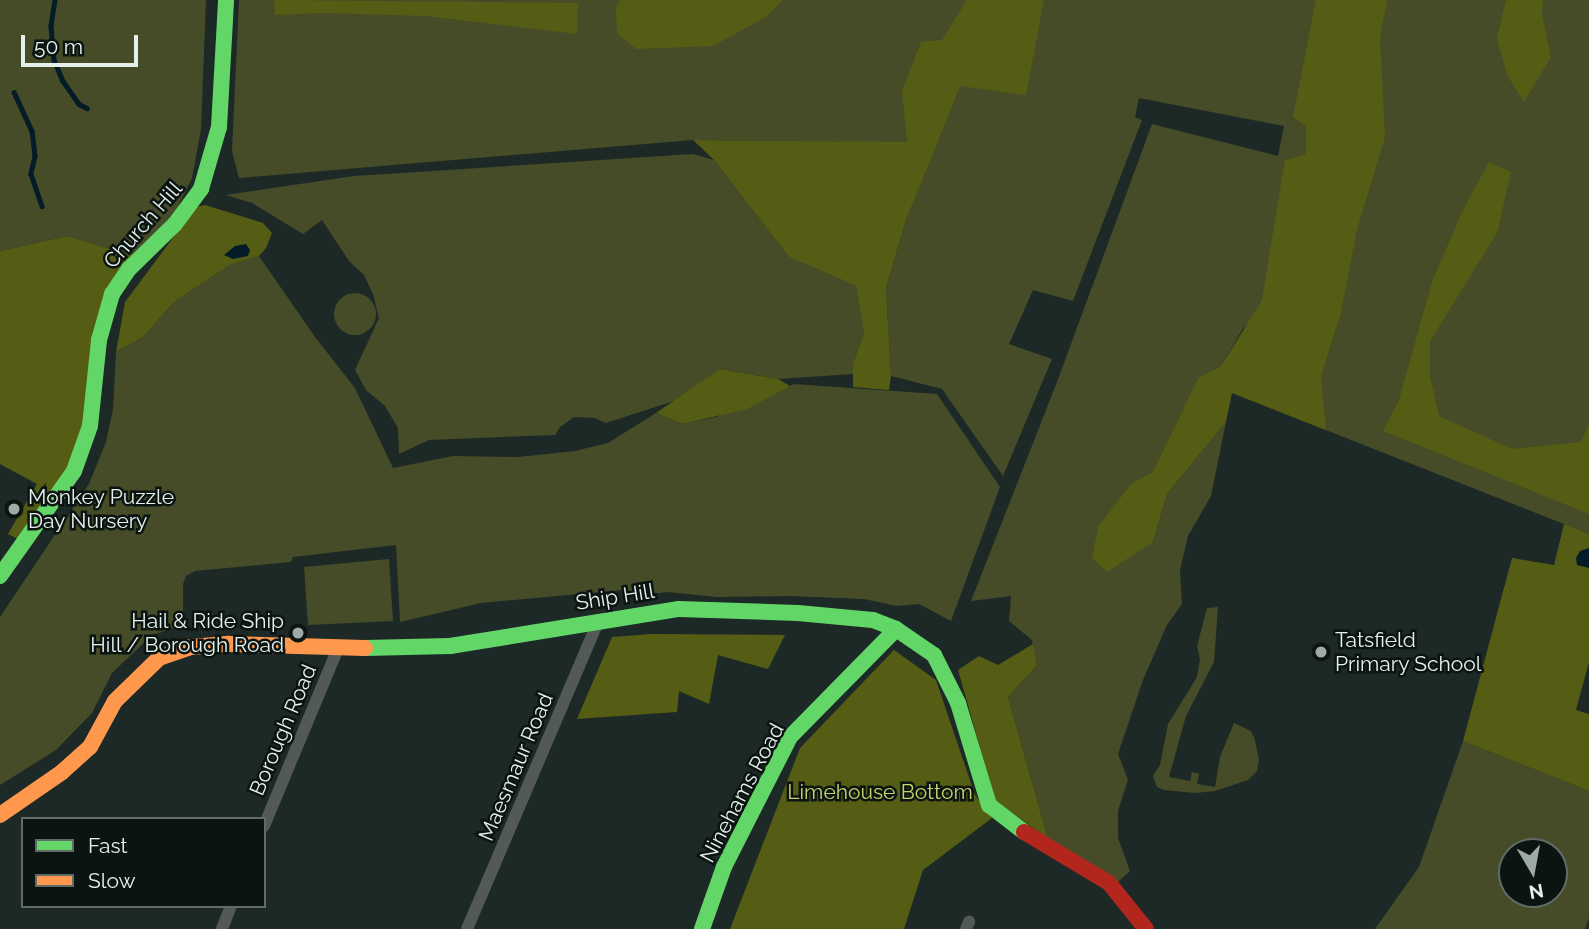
<!DOCTYPE html>
<style>
body{margin:0}
#map{position:relative;width:1589px;height:929px;overflow:hidden;background:#1d2926;font-family:Raleway,sans-serif}
div>[style]{position:absolute}
.green>*{inset:0;background:#464c28}
.round{border-radius:50%}
.forest>*{inset:0;background:#555d14}
.water>*{inset:0;background:#041c27}
.stream>*{height:4.5px;margin:-2.25px;padding:0 2.25px;transform-origin:2.25px;border-radius:2.25px;background:#041c27}
.street>*{height:12px;margin:-6px;padding:0 6px;transform-origin:6px;border-radius:6px;background:#535958}
.fast>*{height:16px;margin:-8px;padding:0 8px;transform-origin:8px;border-radius:8px;background:#63d668}
.slow>*{height:16px;margin:-8px;padding:0 8px;transform-origin:8px;border-radius:8px;background:#ff974d}
.jam>*{height:16px;margin:-8px;padding:0 8px;transform-origin:8px;border-radius:8px;background:#b3261e}
.dots>*{width:19px;height:19px;translate:-50% -50%;box-sizing:border-box;border:4px solid #0b1411;border-radius:50%}
span{translate:-50% -50%;white-space:nowrap;text-align:center;line-height:1.15;-webkit-text-stroke:5px #0b1411;paint-order:stroke}
.street-label{font-size:21px;color:#e3f0eb}
.poi-label{font-size:21px;color:#e3f0eb}
.left{translate:0 -50%;text-align:left}
.right{translate:-100% -50%;text-align:right}
.park-label{font-size:21px;color:#c7d368}
.legend{position:absolute;left:21px;top:817px;width:245px;height:91px;box-sizing:border-box;background:#0b1411;border:2px solid #616c68;margin:0;padding:9px 12px;list-style:none;font-size:21px;color:#e3f0eb}
.legend li{display:flex;align-items:center;gap:14px;height:35px}
.legend b{width:35px;border:2px solid #616c68}
.north{position:absolute;left:1498px;top:838px;width:70px;height:70px;box-sizing:border-box;background:#0b1411;border:2px solid #616c68;border-radius:50%;rotate:170deg;font-size:19px;font-weight:700;line-height:28px;text-align:center;color:#e3f0eb}
.north::after{content:'';display:block;margin:auto;width:24px;height:32px;background:#9eaaa6;clip-path:polygon(50% 0,100% 100%,50% 72%,0 100%)}
.scale{position:absolute;left:21px;top:35px;width:117px;height:32px;box-sizing:border-box;border:4px solid #e3f0eb;border-top:0;padding-left:9px;font-size:21px;line-height:24px;white-space:nowrap;color:#e3f0eb;-webkit-text-stroke:5px #0b1411;paint-order:stroke}
</style>
<div id="map">
<div class="green">
<i style="clip-path:polygon(0 0,206px 0,201px 130px,192px 178px,176px 210px,146px 245px,132px 255px,67px 236px,0 251px)"></i>
<i style="clip-path:polygon(239px 0,1589px 0,1589px 534px,1232px 393px,1245px 325px,1221px 366px,1198px 378px,1153px 473px,1132px 483px,1153px 542px,1167px 494px,1226px 422px,1211px 496px,1188px 536px,1180px 570px,1182px 604px,1167px 625px,1143px 680px,1118px 754px,1128px 780px,1118px 811px,1118px 838px,1130px 871px,1118px 882px,1048px 839px,1008px 697px,1037px 665px,1032px 640px,1009px 621px,1011px 596px,971px 601px,1057px 382px,1152px 124px,1278px 156px,1284px 126px,1139px 98px,1135px 117px,1142px 120px,1073px 301px,1033px 290px,1009px 344px,1052px 359px,1003px 476px,942px 389px,891px 376px,886px 288px,906px 220px,936px 143px,693px 140px,239px 178px,232px 151px)"></i>
<i style="clip-path:polygon(693px 154px,714px 160px,789px 257px,856px 286px,864px 333px,853px 363px,853px 374px,778px 379px,720px 369px,677px 400px,606px 423px,594px 418px,574px 417px,560px 427px,555px 435px,429px 440px,399px 454px,398px 428px,385px 406px,366px 390px,355px 370px,379px 318px,373px 294px,364px 275px,349px 261px,322px 220px,303px 234px,252px 203px,226px 195px,354px 176px)"></i>
<i style="clip-path:polygon(259px 256px,315px 337px,355px 388px,393px 468px,453px 456px,518px 457px,575px 451px,608px 443px,656px 413px,683px 424px,716px 417px,794px 384px,937px 394px,1000px 487px,951px 621px,919px 604px,897px 606px,864px 599px,791px 596px,717px 597px,667px 592px,642px 595px,623px 590px,481px 603px,400px 622px,396px 545px,293px 557px,291px 562px,195px 571px,186px 576px,183px 584px,183px 625px,152px 635px,112px 673px,92px 713px,56px 750px,0 785px,0 617px,89px 484px,106px 442px,113px 409px,116px 352px,143px 337px,174px 302px,230px 265px)"></i>
<i class="round" style="left:334px;top:293px;width:42px;height:42px"></i>
<i style="clip-path:polygon(389px 559px,393px 621px,308px 625px,304px 567px)"></i>
<i style="clip-path:polygon(1218px 607px,1214px 662px,1186px 716px,1169px 777px,1190px 781px,1192px 772px,1199px 774px,1197px 784px,1215px 787px,1220px 757px,1234px 723px,1251px 731px,1255px 740px,1259px 761px,1257px 771px,1248px 780px,1215px 791px,1195px 793px,1164px 790px,1157px 787px,1153px 776px,1160px 765px,1168px 724px,1197px 677px,1200px 659px,1197px 646px,1207px 608px)"></i>
<i style="clip-path:polygon(evenodd,1463px 741px,1589px 791px,1589px 918px,1585px 929px,1375px 929px,1419px 867px,1463px 741px,1512px 852px,1554px 852px,1554px 894px,1512px 894px,1512px 852px)"></i>
</div>
<div class="forest">
<i style="clip-path:polygon(274px 0,578px 3px,577px 34px,426px 16px,322px 13px,275px 15px)"></i>
<i style="clip-path:polygon(620px 0,783px 0,766px 17px,713px 46px,636px 49px,617px 33px,616px 8px)"></i>
<i style="clip-path:polygon(967px 0,1044px 0,1026px 95px,960px 86px,906px 220px,886px 288px,891px 376px,889px 390px,853px 387px,853px 363px,864px 333px,856px 286px,789px 257px,714px 160px,693px 140px,907px 142px,902px 91px,921px 42px,942px 40px)"></i>
<i style="clip-path:polygon(1316px 0,1387px 0,1380px 38px,1385px 137px,1357px 229px,1341px 312px,1321px 376px,1326px 430px,1232px 393px,1226px 422px,1167px 494px,1153px 542px,1107px 572px,1092px 558px,1098px 527px,1132px 483px,1153px 472px,1198px 378px,1221px 366px,1262px 300px,1285px 160px,1306px 154px,1306px 126px,1293px 117px)"></i>
<i style="clip-path:polygon(1506px 0,1543px 0,1542px 15px,1551px 57px,1524px 102px,1507px 75px,1497px 38px)"></i>
<i style="clip-path:polygon(1489px 162px,1511px 172px,1497px 233px,1430px 341px,1430px 376px,1439px 416px,1512px 449px,1581px 442px,1589px 424px,1589px 514px,1383px 431px,1399px 400px,1432px 282px,1461px 214px)"></i>
<i style="clip-path:polygon(205px 205px,263px 223px,272px 233px,266px 248px,259px 256px,230px 265px,174px 302px,143px 337px,116px 352px,125px 302px,196px 207px)"></i>
<i style="clip-path:polygon(67px 236px,132px 255px,125px 263px,78px 457px,20px 540px,8px 534px,37px 484px,0 464px,0 251px)"></i>
<i style="clip-path:polygon(720px 369px,778px 379px,790px 386px,747px 409px,683px 424px,656px 413px)"></i>
<i style="clip-path:polygon(1564px 524px,1589px 534px,1589px 662px,1576px 710px,1589px 714px,1589px 791px,1463px 741px,1512px 558px,1554px 565px)"></i>
<i style="clip-path:polygon(651px 634px,785px 635px,768px 669px,718px 655px,709px 704px,679px 691px,677px 712px,577px 719px,612px 637px)"></i>
<i style="clip-path:polygon(1033px 644px,1037px 665px,1008px 697px,1048px 839px,995px 800px,958px 670px,979px 656px,998px 665px)"></i>
<i style="clip-path:polygon(894px 650px,936px 680px,975px 795px,992px 818px,923px 870px,904px 929px,730px 929px,800px 748px)"></i>
</div>
<div class="water">
<i style="clip-path:polygon(246px 244px,250px 250px,248px 256px,233px 259px,224px 255px,235px 246px)"></i>
<i style="clip-path:polygon(1589px 548px,1589px 568px,1577px 565px,1576px 558px,1580px 551px)"></i>
</div>
<div class="stream">
<i style="left:55px;top:0;width:26px;rotate:99deg"></i>
<i style="left:51px;top:26px;width:34px;rotate:85deg"></i>
<i style="left:54px;top:60px;width:23px;rotate:67deg"></i>
<i style="left:63px;top:81px;width:28px;rotate:55deg"></i>
<i style="left:79px;top:104px;width:9px;rotate:27deg"></i>
<i style="left:14px;top:92px;width:43px;rotate:65.2deg"></i>
<i style="left:32px;top:131px;width:25px;rotate:83deg"></i>
<i style="left:35px;top:156px;width:18px;rotate:103deg"></i>
<i style="left:31px;top:174px;width:34px;rotate:71deg"></i>
</div>
<div class="street">
<i style="left:264px;top:826px;width:193px;rotate:-67.4deg"></i>
<i style="left:222px;top:929px;width:25px;rotate:-69deg"></i>
<i style="left:467px;top:929px;width:336px;rotate:-66.9deg"></i>
<i style="left:966px;top:929px;width:8px;rotate:-67deg"></i>
</div>
<div class="fast">
<i style="left:0;top:576px;width:128px;rotate:-54.8deg"></i>
<i style="left:74px;top:471px;width:48px;rotate:-70.4deg"></i>
<i style="left:90px;top:426px;width:86px;rotate:-84deg"></i>
<i style="left:99px;top:340px;width:48px;rotate:-74.2deg"></i>
<i style="left:112px;top:294px;width:30px;rotate:-56deg"></i>
<i style="left:129px;top:269px;width:64px;rotate:-44.4deg"></i>
<i style="left:175px;top:224px;width:44px;rotate:-53.4deg"></i>
<i style="left:201px;top:189px;width:65px;rotate:-73.8deg"></i>
<i style="left:219px;top:127px;width:127px;rotate:-86.8deg"></i>
<i style="left:365px;top:648px;width:85px;rotate:-1.3deg"></i>
<i style="left:450px;top:646px;width:232px;rotate:-9.2deg"></i>
<i style="left:679px;top:609px;width:119px;rotate:1.9deg"></i>
<i style="left:798px;top:613px;width:75px;rotate:5.3deg"></i>
<i style="left:873px;top:620px;width:25px;rotate:21deg"></i>
<i style="left:896px;top:629px;width:46px;rotate:34.4deg"></i>
<i style="left:934px;top:655px;width:54px;rotate:63.4deg"></i>
<i style="left:958px;top:703px;width:107px;rotate:73.1deg"></i>
<i style="left:989px;top:805px;width:44px;rotate:37.6deg"></i>
<i style="left:702px;top:929px;width:66px;rotate:-70.5deg"></i>
<i style="left:724px;top:867px;width:146px;rotate:-63.1deg"></i>
<i style="left:790px;top:737px;width:151px;rotate:-45.5deg"></i>
</div>
<div class="slow">
<i style="left:0;top:815px;width:75px;rotate:-34.7deg"></i>
<i style="left:62px;top:772px;width:38px;rotate:-42deg"></i>
<i style="left:90px;top:747px;width:52px;rotate:-61.5deg"></i>
<i style="left:115px;top:701px;width:62px;rotate:-44.3deg"></i>
<i style="left:159px;top:658px;width:34px;rotate:-19deg"></i>
<i style="left:191px;top:647px;width:38px;rotate:-5deg"></i>
<i style="left:229px;top:644px;width:136px;rotate:1.7deg"></i>
</div>
<div class="jam">
<i style="left:1024px;top:832px;width:99px;rotate:31deg"></i>
<i style="left:1109px;top:883px;width:59px;rotate:51.2deg"></i>
</div>
<div class="dots">
<i style="left:14px;top:509px;background:#9eaaa6"></i>
<i style="left:298px;top:633px;background:#9eaaa6"></i>
<i style="left:1321px;top:652px;background:#9eaaa6"></i>
</div>
<div class="street-label">
<span style="left:143px;top:225px;rotate:-49deg">Church Hill</span>
<span style="left:615px;top:597px;rotate:-9deg">Ship Hill</span>
<span style="left:283px;top:730px;rotate:-67deg">Borough Road</span>
<span style="left:516px;top:767px;rotate:-67deg">Maesmaur Road</span>
<span style="left:742px;top:793px;rotate:-62deg">Ninehams Road</span>
</div>
<div class="poi-label">
<span class="left" style="left:28px;top:509px">Monkey Puzzle<br>Day Nursery</span>
<span class="right" style="left:284px;top:633px">Hail &amp; Ride Ship<br>Hill / Borough Road</span>
<span class="left" style="left:1335px;top:652px">Tatsfield<br>Primary School</span>
</div>
<div class="park-label">
<span style="left:880px;top:792px">Limehouse Bottom</span>
</div>
<ul class="legend">
<li><b style="height:9px;background:#63d668"></b>Fast</li>
<li><b style="height:9px;background:#ff974d"></b>Slow</li>
</ul>
<div class="north">N</div>
<div class="scale">50 m</div>
</div>
